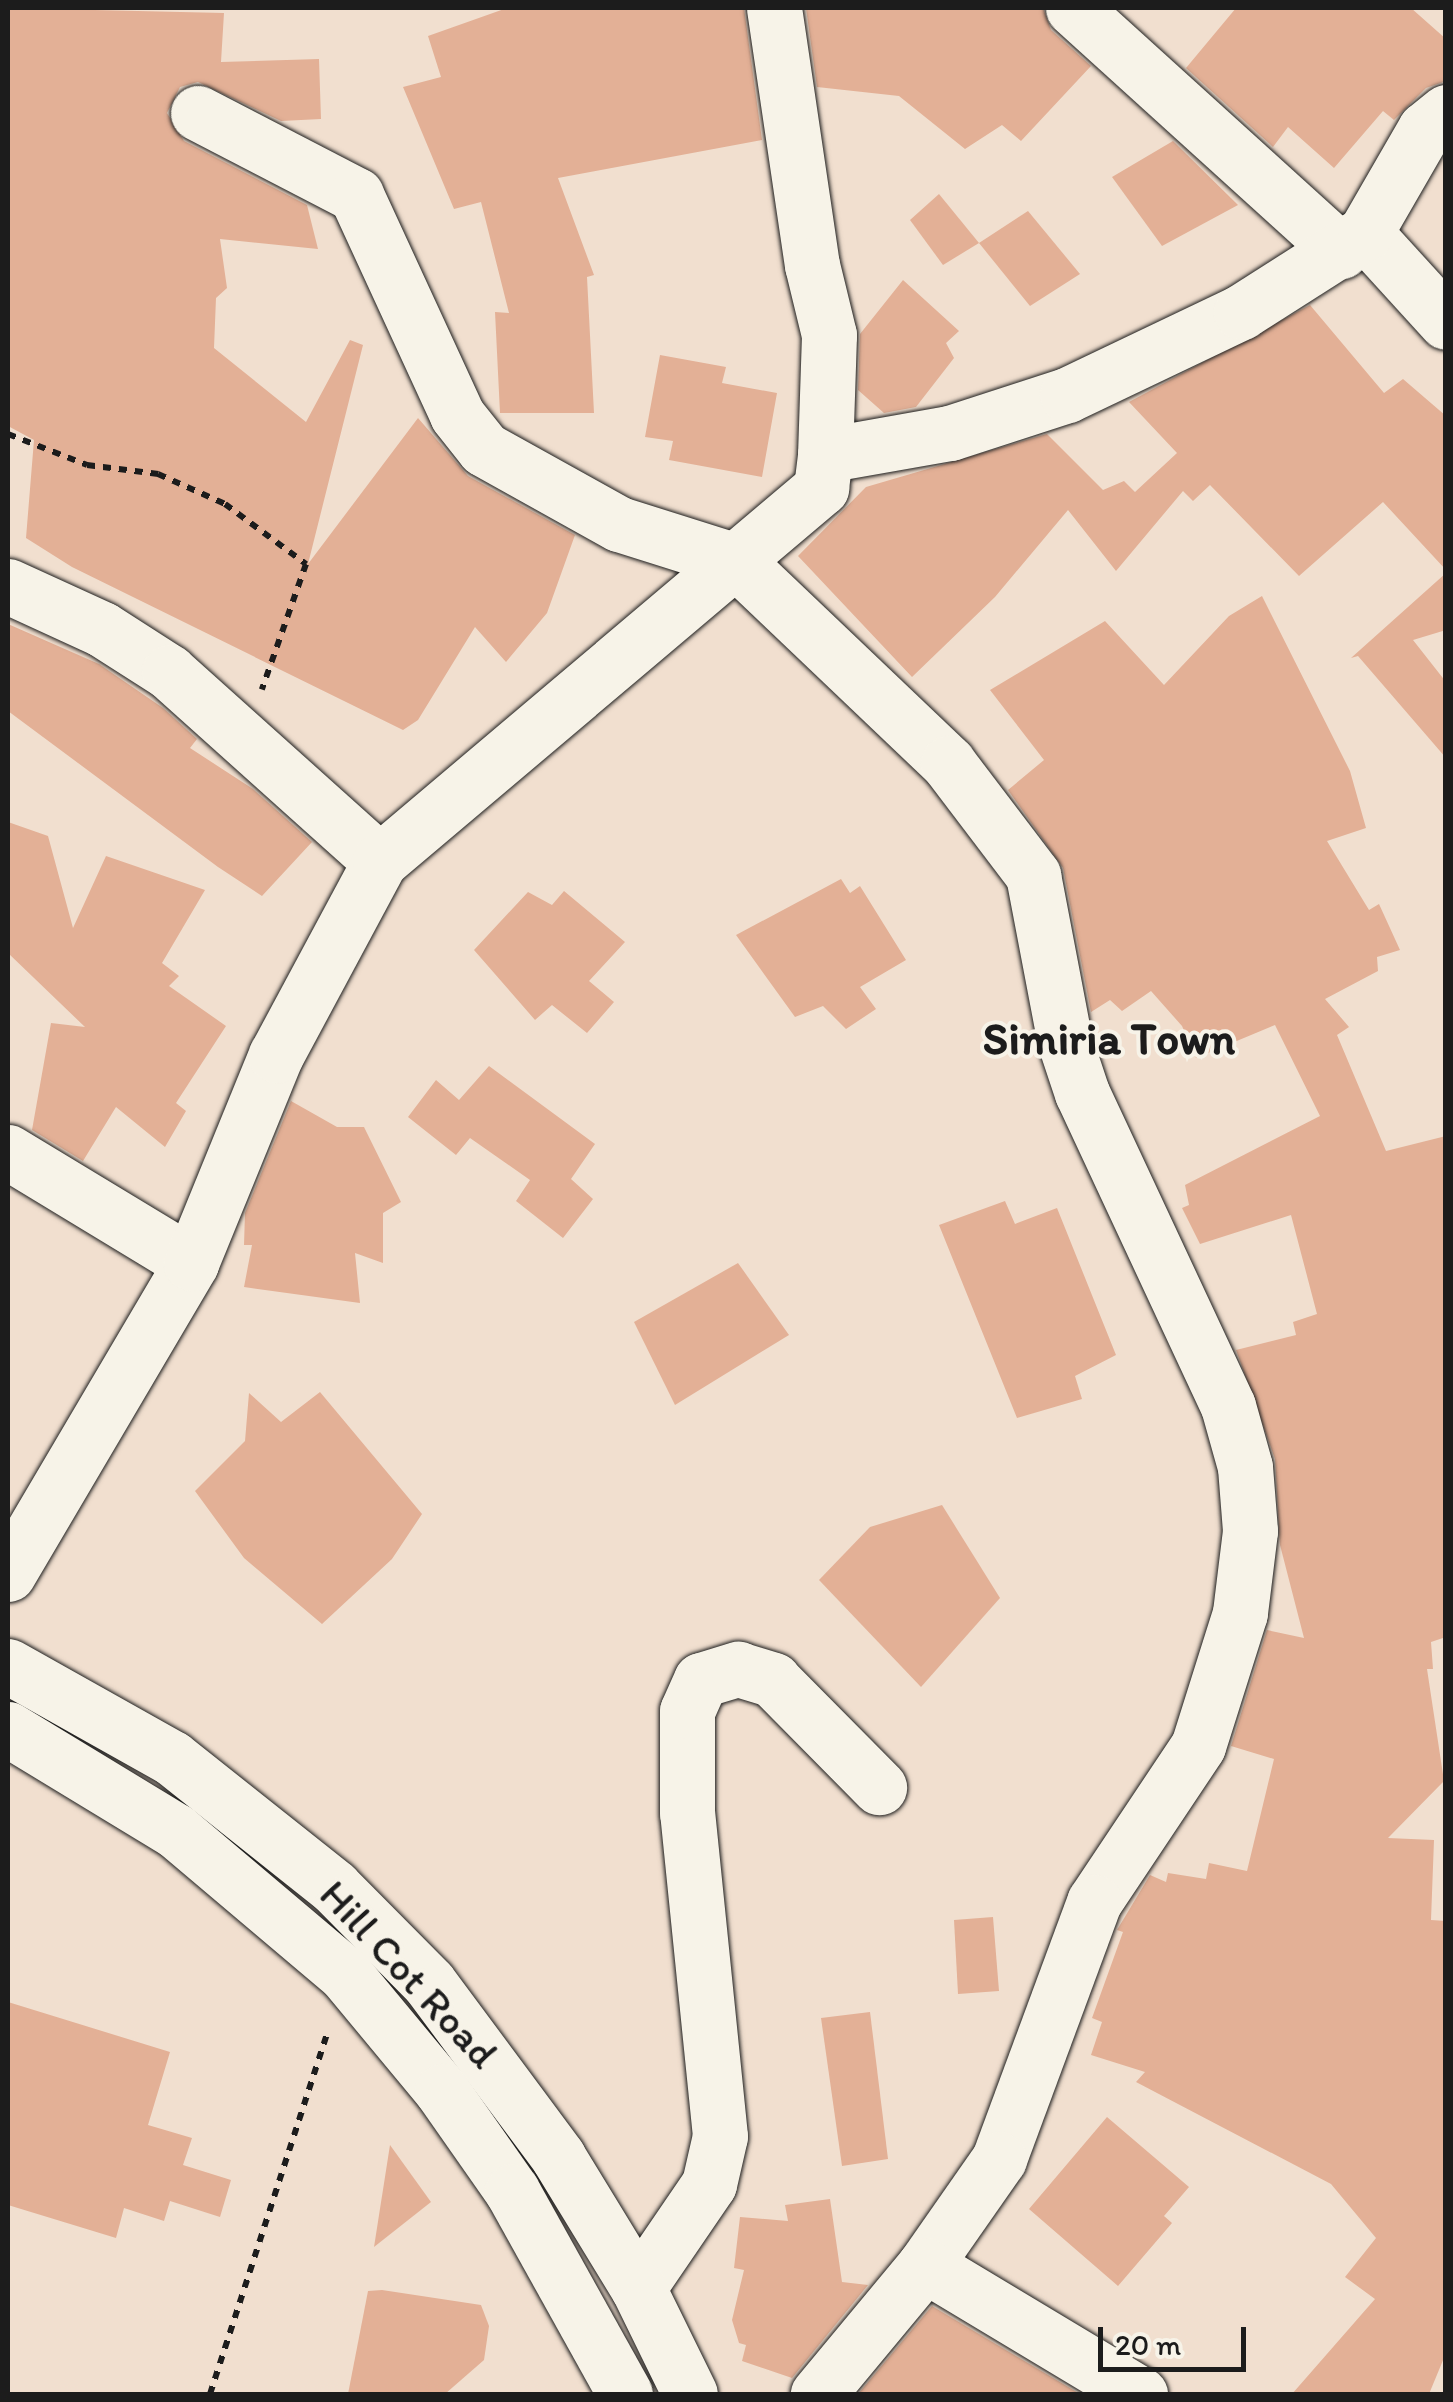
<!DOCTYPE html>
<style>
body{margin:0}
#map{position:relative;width:1453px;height:2402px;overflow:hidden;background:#f1dfcf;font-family:Itim,sans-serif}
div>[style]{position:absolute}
.building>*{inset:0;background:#e3b096}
.path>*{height:6px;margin-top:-3px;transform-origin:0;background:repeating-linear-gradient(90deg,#1c1c1c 0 8px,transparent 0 16px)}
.roads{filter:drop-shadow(0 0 2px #1c1c1c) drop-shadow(0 0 2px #1c1c1c)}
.street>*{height:55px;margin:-27.5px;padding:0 27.5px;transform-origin:27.5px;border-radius:27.5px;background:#f7f3e8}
.secondary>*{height:55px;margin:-27.5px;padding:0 27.5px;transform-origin:27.5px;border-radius:27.5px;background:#f7f3e8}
span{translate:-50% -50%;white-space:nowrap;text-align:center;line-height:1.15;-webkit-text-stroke:8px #f7f3e8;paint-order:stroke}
.street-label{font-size:42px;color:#1c1c1c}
.neighbourhood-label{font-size:45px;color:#1c1c1c;font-weight:700}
.frame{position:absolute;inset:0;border:10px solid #1c1c1c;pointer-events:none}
.scale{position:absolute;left:1098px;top:2327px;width:148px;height:45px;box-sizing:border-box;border:5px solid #1c1c1c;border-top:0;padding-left:12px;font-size:30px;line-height:35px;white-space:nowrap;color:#1c1c1c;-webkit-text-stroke:8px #f7f3e8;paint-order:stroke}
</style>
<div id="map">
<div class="building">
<i style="clip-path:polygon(8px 8px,224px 13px,221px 62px,319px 59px,321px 119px,281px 121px,198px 82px,180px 87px,167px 113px,184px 141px,307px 205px,318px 249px,220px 239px,227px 288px,216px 298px,214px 348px,306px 422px,350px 340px,363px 345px,308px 564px,418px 418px,468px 476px,575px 535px,547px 613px,506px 662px,475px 627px,418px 720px,403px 730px,72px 567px,26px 538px,34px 440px,8px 426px)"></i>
<i style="clip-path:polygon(507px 8px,744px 8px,762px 140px,558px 178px,594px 275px,587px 277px,594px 413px,500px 413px,495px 312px,509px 313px,481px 202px,454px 209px,403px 87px,441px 77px,428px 36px)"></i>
<i style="clip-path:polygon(806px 8px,1043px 8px,1051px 30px,1091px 66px,1021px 141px,1002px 125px,965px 149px,899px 96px,817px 87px)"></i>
<i style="clip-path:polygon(1236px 8px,1411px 8px,1446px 39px,1446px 81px,1426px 88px,1394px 120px,1383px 111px,1334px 168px,1288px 127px,1273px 147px,1186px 68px)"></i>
<i style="clip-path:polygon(1173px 141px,1238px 205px,1162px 246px,1112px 177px)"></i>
<i style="clip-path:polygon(939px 194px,979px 243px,943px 265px,910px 220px)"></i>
<i style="clip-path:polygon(1028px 211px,1080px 274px,1030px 306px,979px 243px)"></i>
<i style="clip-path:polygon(903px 280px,959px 331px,946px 343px,954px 358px,916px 407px,884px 413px,858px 390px,860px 334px)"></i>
<i style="clip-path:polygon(1310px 305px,1384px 393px,1403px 379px,1446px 416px,1446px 570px,1383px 502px,1299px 576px,1210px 485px,1193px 501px,1183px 491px,1116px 571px,1068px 510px,995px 597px,912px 677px,798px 556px,866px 487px,1047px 434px,1103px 490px,1124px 481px,1135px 492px,1177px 453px,1129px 402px)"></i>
<i style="clip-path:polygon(660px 355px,726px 367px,722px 383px,777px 393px,762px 477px,669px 460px,673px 441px,645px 437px)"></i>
<i style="clip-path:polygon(1446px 573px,1446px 630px,1413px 640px,1446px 682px,1446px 758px,1358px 656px,1351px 658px)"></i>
<i style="clip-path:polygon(1262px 596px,1350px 771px,1366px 828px,1327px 841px,1369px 910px,1379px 904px,1400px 950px,1377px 957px,1378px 971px,1325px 999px,1349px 1027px,1337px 1035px,1386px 1151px,1446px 1136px,1446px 1637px,1431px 1642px,1433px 1669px,1427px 1669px,1444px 1781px,1388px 1838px,1434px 1840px,1431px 1920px,1446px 1921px,1446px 2353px,1429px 2394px,1292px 2394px,1375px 2299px,1345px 2277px,1376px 2238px,1331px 2184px,1136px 2082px,1145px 2072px,1091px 2055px,1102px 2022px,1092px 2018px,1123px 1932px,1117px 1930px,1150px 1875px,1166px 1882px,1168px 1873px,1206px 1879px,1209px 1863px,1247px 1871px,1274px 1759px,1231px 1746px,1267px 1630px,1304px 1638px,1280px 1545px,1275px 1459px,1236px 1350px,1296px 1335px,1293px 1322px,1317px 1314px,1291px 1215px,1200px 1244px,1182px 1208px,1189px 1205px,1185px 1185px,1320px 1116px,1275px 1025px,1196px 1058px,1182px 1026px,1151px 991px,1122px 1011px,1110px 1000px,1091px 1012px,1063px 868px,1008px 790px,1044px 760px,990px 690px,1105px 621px,1164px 685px,1229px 616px)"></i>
<i style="clip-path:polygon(8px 624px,99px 664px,163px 708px,197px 739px,190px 748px,253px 789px,312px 842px,262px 896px,218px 867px,8px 711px)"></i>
<i style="clip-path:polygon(8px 822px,48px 836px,73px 928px,106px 856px,205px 890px,162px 963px,179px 976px,169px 986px,226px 1026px,176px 1103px,186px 1111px,165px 1147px,116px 1107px,83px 1161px,32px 1130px,51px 1023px,85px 1027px,8px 953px)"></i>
<i style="clip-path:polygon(841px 879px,850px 893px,860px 886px,906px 960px,860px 987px,876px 1009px,846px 1029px,823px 1006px,795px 1017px,736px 935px)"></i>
<i style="clip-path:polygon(564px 891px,625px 942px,589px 981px,614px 1002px,587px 1033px,552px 1005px,535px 1020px,474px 950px,528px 892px,552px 905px)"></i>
<i style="clip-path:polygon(489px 1066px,595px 1144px,571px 1179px,593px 1199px,563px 1238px,516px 1201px,530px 1180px,470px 1138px,456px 1155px,408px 1117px,436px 1080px,459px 1100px)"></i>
<i style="clip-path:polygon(291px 1101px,337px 1127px,364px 1127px,401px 1202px,383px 1213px,383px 1263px,355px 1253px,360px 1303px,244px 1287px,252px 1245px,244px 1245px,245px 1213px)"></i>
<i style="clip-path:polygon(1005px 1201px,1015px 1224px,1057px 1208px,1116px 1355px,1075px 1376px,1082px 1399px,1017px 1418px,939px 1225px)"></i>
<i style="clip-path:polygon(738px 1263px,789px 1335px,675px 1405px,634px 1322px)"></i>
<i style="clip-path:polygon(320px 1392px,422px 1514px,392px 1559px,322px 1624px,244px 1558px,195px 1491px,245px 1441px,249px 1393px,281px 1422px)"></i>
<i style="clip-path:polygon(942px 1505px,1000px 1598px,921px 1687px,819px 1580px,870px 1527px)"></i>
<i style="clip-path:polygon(993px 1917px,999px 1991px,958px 1994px,954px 1920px)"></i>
<i style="clip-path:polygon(8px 2002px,170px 2052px,148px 2125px,192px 2138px,183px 2165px,231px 2180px,220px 2217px,170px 2201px,164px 2221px,124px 2208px,116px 2238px,8px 2205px)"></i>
<i style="clip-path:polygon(870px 2012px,888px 2159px,842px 2166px,821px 2018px)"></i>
<i style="clip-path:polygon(1107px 2117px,1189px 2187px,1164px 2216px,1172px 2223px,1118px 2286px,1029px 2209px)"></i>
<i style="clip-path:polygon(390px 2145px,431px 2202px,374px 2247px)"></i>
<i style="clip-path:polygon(830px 2199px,842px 2282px,868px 2285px,792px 2378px,742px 2361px,746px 2345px,739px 2343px,732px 2320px,744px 2270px,734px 2268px,740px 2217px,788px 2221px,785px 2205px)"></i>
<i style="clip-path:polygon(382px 2290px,481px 2305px,489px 2326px,484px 2360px,445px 2394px,348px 2394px,368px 2291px)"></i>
<i style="clip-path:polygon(932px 2306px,1080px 2394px,858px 2394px)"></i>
</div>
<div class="path">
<i style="left:8px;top:434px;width:85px;rotate:21.4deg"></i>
<i style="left:87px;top:465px;width:72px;rotate:7.2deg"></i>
<i style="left:158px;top:474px;width:73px;rotate:24.1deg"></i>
<i style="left:225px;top:504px;width:101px;rotate:36.5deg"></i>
<i style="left:306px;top:564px;width:133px;rotate:109.4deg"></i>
<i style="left:210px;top:2394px;width:379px;rotate:-72deg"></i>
</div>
<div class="roads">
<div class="street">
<i style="left:774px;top:8px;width:260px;rotate:81.6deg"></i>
<i style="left:812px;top:265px;width:72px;rotate:76.3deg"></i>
<i style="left:829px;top:335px;width:120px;rotate:91.9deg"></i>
<i style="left:1073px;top:8px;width:362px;rotate:42.2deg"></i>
<i style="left:198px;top:113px;width:178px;rotate:27.4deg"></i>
<i style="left:356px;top:195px;width:242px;rotate:65.3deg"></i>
<i style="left:457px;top:415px;width:43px;rotate:51.5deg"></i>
<i style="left:484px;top:449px;width:154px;rotate:29.1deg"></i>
<i style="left:619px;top:524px;width:123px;rotate:17.5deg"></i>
<i style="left:736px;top:561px;width:293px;rotate:43.6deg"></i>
<i style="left:948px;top:763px;width:141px;rotate:52.8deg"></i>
<i style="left:1033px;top:875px;width:170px;rotate:79.2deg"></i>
<i style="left:1065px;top:1042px;width:54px;rotate:71.6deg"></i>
<i style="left:1082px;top:1093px;width:345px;rotate:65deg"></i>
<i style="left:1228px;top:1406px;width:63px;rotate:74.4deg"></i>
<i style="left:1245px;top:1467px;width:64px;rotate:85.5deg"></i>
<i style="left:1250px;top:1531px;width:83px;rotate:97deg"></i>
<i style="left:1240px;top:1613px;width:139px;rotate:107.5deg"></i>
<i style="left:1198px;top:1746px;width:187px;rotate:123.7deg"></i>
<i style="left:1094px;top:1902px;width:274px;rotate:110.3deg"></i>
<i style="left:999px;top:2159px;width:129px;rotate:124.9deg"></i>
<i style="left:925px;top:2265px;width:168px;rotate:129.7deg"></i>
<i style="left:1365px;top:233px;width:120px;rotate:47.7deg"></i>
<i style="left:8px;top:586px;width:103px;rotate:24.6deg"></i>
<i style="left:102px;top:629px;width:80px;rotate:32.7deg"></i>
<i style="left:169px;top:672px;width:283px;rotate:41.9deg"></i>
<i style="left:8px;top:1152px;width:214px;rotate:31.2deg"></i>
<i style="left:8px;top:1574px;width:361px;rotate:-59.5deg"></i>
<i style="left:191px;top:1263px;width:225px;rotate:-67.8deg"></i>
<i style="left:276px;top:1055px;width:220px;rotate:-61.8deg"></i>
<i style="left:380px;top:861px;width:578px;rotate:-40.22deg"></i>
<i style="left:821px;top:488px;width:33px;rotate:-83deg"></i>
<i style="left:825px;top:455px;width:127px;rotate:-10deg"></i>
<i style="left:950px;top:433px;width:123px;rotate:-18deg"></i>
<i style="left:1067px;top:395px;width:193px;rotate:-25.5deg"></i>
<i style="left:1241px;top:312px;width:147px;rotate:-32.5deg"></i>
<i style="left:1365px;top:233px;width:120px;rotate:-60deg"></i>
<i style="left:1425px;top:129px;width:27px;rotate:-39deg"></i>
<i style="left:925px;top:2265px;width:251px;rotate:31deg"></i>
<i style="left:638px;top:2288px;width:126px;rotate:-55.7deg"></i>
<i style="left:709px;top:2184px;width:49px;rotate:-77.1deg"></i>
<i style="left:720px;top:2136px;width:325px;rotate:-95.8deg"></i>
<i style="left:687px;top:1813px;width:102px;rotate:-90deg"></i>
<i style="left:687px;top:1711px;width:34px;rotate:-66deg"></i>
<i style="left:701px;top:1680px;width:39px;rotate:-17deg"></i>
<i style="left:738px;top:1669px;width:37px;rotate:17deg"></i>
<i style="left:773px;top:1680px;width:151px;rotate:45.3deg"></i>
</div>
<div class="secondary">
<i style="left:8px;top:1666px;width:188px;rotate:29.3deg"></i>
<i style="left:172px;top:1758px;width:207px;rotate:38.5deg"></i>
<i style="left:334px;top:1887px;width:135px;rotate:45.3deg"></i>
<i style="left:429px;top:1983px;width:217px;rotate:53.4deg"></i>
<i style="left:558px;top:2157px;width:153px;rotate:58.6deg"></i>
<i style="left:638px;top:2288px;width:118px;rotate:63.9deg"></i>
<i style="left:8px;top:1729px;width:197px;rotate:31.3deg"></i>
<i style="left:176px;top:1831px;width:221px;rotate:40.2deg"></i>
<i style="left:345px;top:1974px;width:152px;rotate:50.3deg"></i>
<i style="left:442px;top:2091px;width:122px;rotate:55deg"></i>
<i style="left:512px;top:2191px;width:232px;rotate:60.9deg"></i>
</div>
</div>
<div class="street-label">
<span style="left:409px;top:1974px;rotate:47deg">Hill Cot Road</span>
</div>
<div class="neighbourhood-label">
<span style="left:1109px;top:1039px">Simiria Town</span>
</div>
<div class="frame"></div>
<div class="scale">20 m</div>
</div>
